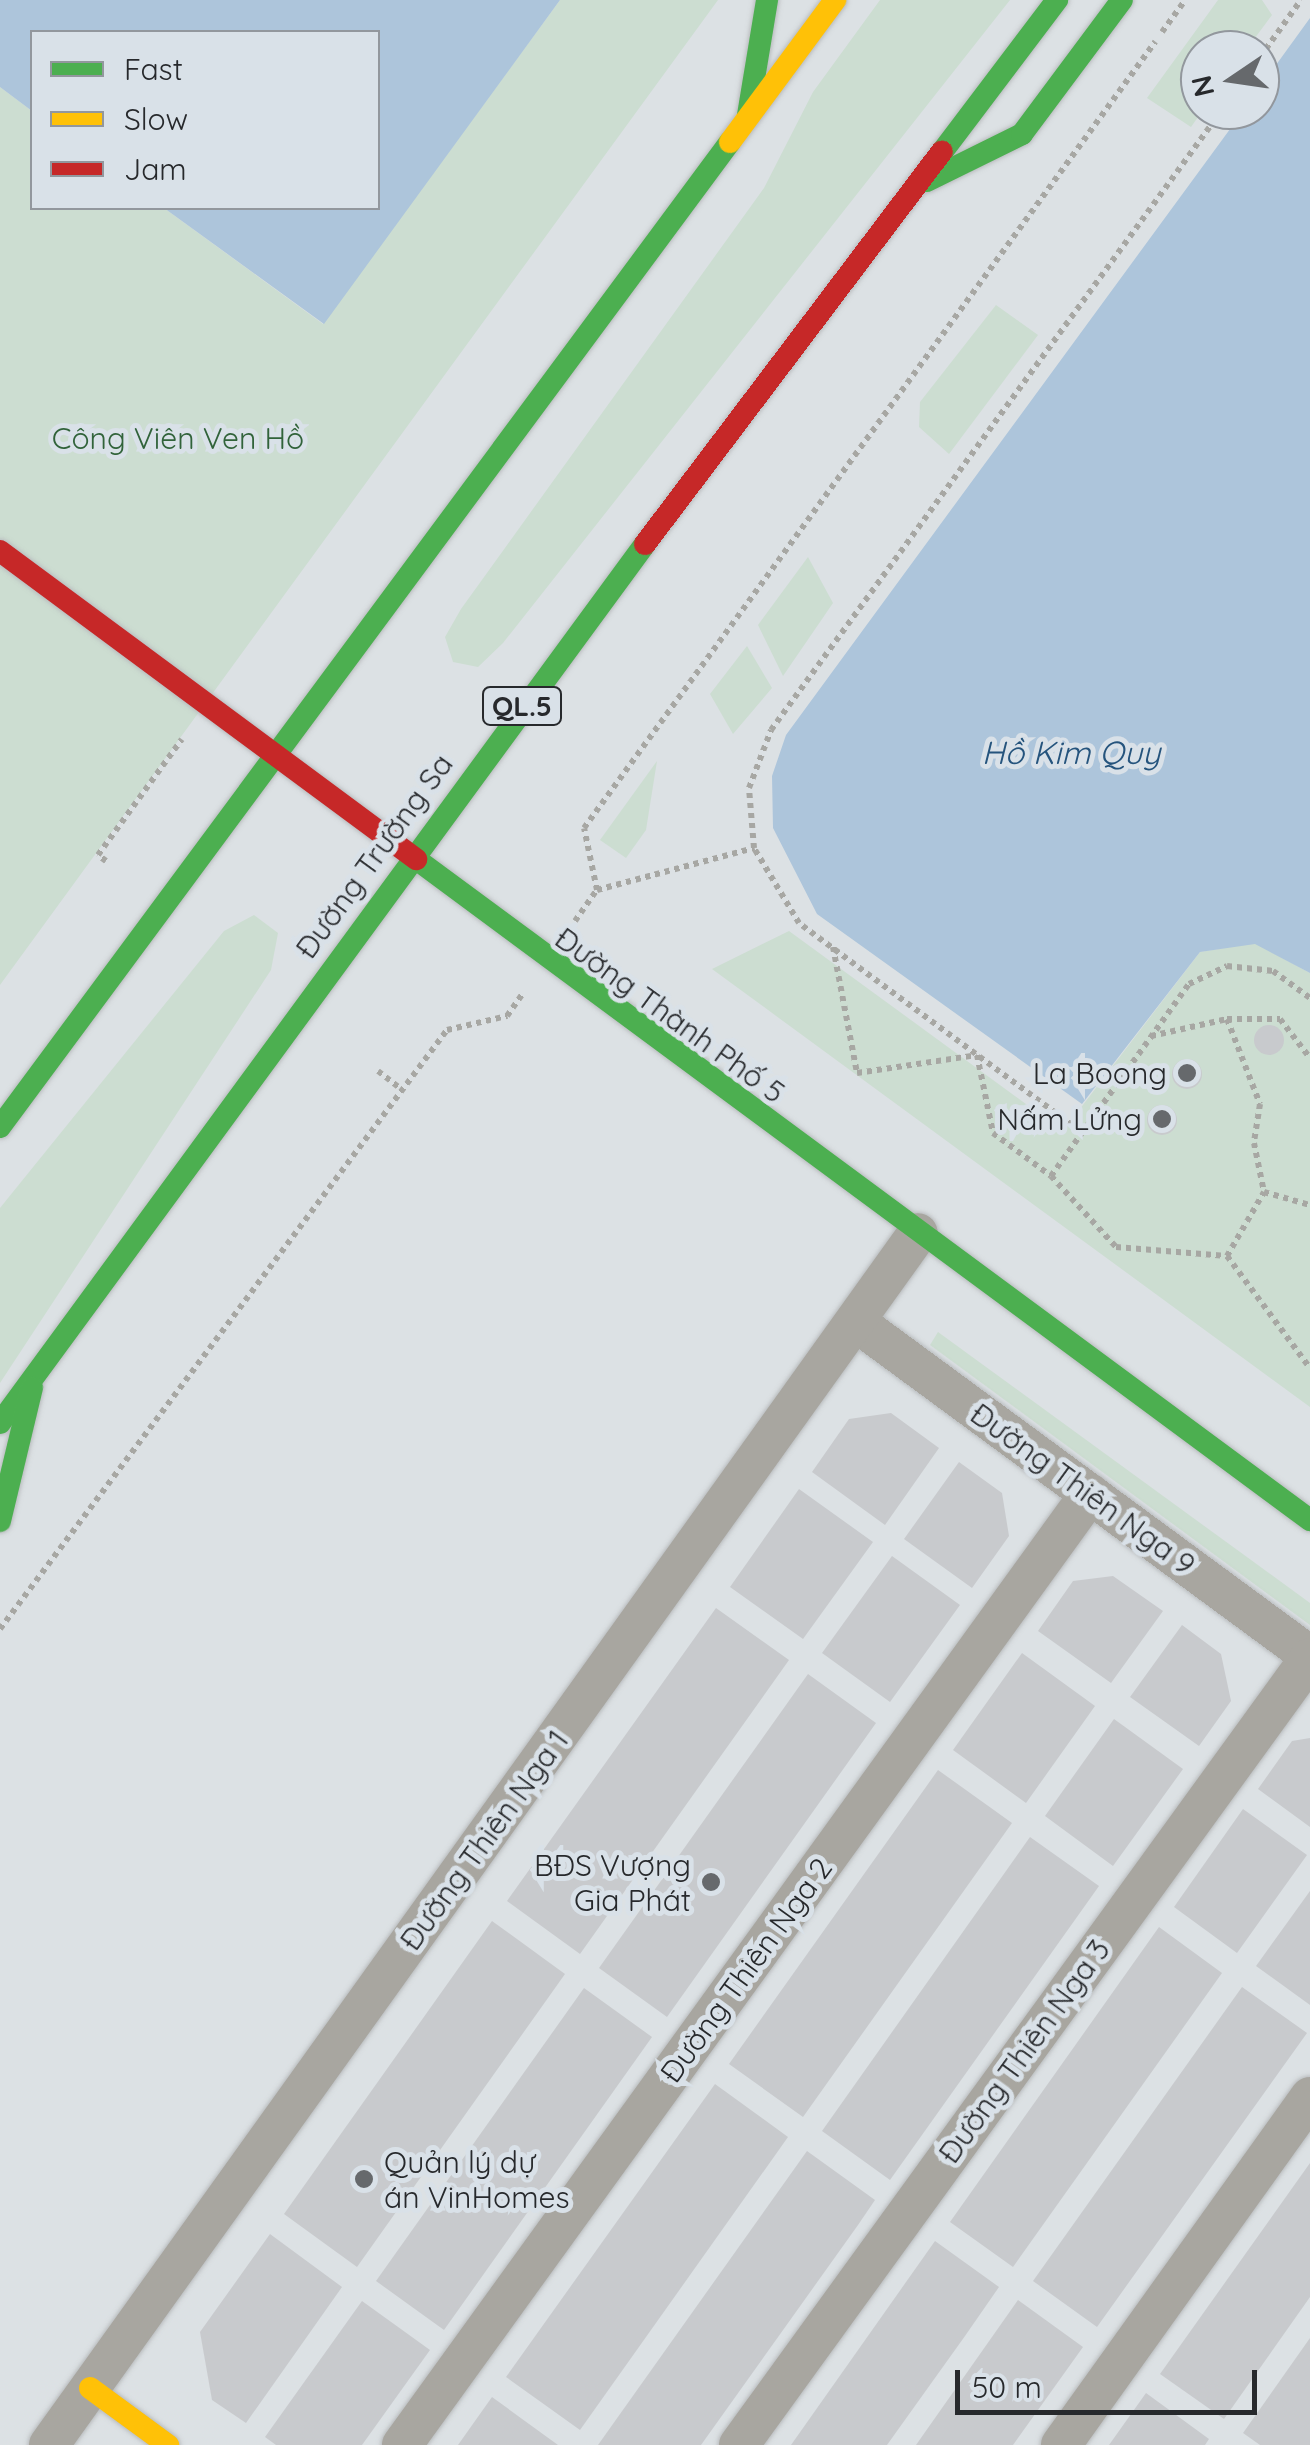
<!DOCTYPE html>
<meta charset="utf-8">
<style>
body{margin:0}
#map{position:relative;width:1310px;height:2445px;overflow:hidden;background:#dce1e4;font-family:Quicksand,sans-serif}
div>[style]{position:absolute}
.green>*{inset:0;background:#ccddd1}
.water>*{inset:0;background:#adc5db}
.building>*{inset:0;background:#c8cacd}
.round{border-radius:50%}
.path>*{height:6px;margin-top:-3px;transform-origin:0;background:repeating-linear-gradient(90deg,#a7a7a3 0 5px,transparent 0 10px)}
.roads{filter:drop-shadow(0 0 2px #b9bcbe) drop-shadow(0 0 2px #b9bcbe)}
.street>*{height:40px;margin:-20px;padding:0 20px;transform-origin:20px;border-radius:20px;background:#a8a6a0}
.fast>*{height:22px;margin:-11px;padding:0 11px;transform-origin:11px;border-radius:11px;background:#4caf50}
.slow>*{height:22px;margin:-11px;padding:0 11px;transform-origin:11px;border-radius:11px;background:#ffc107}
.jam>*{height:22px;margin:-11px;padding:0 11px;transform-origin:11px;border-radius:11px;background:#c62828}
.dots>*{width:28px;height:28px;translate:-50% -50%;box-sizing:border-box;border:5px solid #d9e1e8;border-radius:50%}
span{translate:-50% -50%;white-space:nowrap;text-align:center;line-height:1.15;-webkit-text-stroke:10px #d9e1e8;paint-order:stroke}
.shield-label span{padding:2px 8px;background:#d9e1e8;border:2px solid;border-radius:8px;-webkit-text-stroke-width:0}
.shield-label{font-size:28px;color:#27292c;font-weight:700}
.park-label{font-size:30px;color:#31633a}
.street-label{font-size:30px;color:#27292c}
.poi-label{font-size:30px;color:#27292c}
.right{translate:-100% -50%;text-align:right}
.left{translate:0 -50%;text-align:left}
.water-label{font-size:32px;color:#25547d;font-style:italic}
.legend{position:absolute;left:30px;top:30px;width:350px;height:180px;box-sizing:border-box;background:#d9e1e8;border:2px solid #92979d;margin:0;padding:12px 18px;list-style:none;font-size:30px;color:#27292c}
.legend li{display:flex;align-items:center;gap:20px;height:50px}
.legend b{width:50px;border:2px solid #92979d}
.north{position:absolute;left:1180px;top:30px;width:100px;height:100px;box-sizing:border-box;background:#d9e1e8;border:2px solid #92979d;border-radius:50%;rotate:257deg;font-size:28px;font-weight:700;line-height:40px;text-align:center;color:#27292c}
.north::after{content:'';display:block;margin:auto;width:35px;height:45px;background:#66696c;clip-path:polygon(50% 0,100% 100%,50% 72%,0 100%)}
.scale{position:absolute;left:955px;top:2370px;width:302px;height:45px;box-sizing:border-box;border:5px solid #27292c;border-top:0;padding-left:12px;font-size:30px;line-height:35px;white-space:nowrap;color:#27292c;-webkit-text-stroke:8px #d9e1e8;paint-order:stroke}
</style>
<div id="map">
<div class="green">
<i style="clip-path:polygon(560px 0,718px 0,0 985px,0 87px,32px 111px,32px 208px,164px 208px,323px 324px)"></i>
<i style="clip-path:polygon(880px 0,1010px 0,503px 643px,478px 667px,453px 662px,445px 637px,461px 609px,764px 188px,813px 92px)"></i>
<i style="clip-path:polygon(1218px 0,1262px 0,1272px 15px,1246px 50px,1200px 50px,1203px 110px,1191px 127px,1147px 98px)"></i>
<i style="clip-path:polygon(996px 305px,1038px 335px,949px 454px,919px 427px,920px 402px)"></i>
<i style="clip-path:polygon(808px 557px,833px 603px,783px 676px,758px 625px)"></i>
<i style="clip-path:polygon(747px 646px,772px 688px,733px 734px,710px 694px)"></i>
<i style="clip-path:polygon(657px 761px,646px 830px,626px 858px,600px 840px)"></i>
<i style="clip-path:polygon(254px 915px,278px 933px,271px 970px,0 1383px,0 1208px,224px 931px)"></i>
<i style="clip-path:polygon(789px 931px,1063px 1131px,1200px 952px,1255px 943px,1310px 973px,1310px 1407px,712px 969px)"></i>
<i style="clip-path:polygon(938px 1332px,1310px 1603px,1310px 1625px,930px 1345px)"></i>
</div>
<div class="water">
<i style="clip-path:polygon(0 0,560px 0,324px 324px,164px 208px,378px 208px,378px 32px,32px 32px,32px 111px,0 87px)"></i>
<i style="clip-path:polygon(1310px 18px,1310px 973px,1255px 944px,1200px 952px,1082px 1104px,817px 914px,773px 828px,772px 776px,786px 735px,1244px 110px,1260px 110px,1260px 87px)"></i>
</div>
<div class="building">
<i class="round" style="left:1254px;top:1025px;width:30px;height:30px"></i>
<i class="round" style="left:1172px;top:1059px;width:30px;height:30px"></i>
<i class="round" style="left:1147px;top:1105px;width:30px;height:30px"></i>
<i style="clip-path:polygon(891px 1413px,939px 1448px,885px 1525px,812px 1472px,849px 1419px)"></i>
<i style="clip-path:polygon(959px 1462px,1002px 1493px,1009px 1536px,972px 1588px,904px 1539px)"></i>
<i style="clip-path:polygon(799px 1489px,873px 1542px,803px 1639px,730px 1587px)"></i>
<i style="clip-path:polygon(892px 1556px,960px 1605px,890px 1702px,822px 1653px)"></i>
<i style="clip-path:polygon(1113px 1576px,1163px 1611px,1111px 1683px,1038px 1631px,1073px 1581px)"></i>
<i style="clip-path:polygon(716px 1608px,789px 1660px,580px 1954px,507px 1901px)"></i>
<i style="clip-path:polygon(1182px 1625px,1221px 1654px,1231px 1701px,1199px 1746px,1130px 1697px)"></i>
<i style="clip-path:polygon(1022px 1653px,1095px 1706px,1026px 1803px,953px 1750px)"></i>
<i style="clip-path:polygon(808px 1674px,876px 1723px,667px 2017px,599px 1968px)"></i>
<i style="clip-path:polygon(1114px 1719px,1183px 1769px,1113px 1866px,1045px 1816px)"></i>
<i style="clip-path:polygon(1310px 1738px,1310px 1827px,1258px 1789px,1292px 1741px)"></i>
<i style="clip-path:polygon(938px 1770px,1012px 1823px,803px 2117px,729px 2064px)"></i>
<i style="clip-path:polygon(1243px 1809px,1307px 1855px,1237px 1953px,1174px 1907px)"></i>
<i style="clip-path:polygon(1030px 1837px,1099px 1886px,890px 2180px,822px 2131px)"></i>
<i style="clip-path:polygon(1310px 1891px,1310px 2005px,1256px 1966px)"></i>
<i style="clip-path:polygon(492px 1921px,565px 1974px,357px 2267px,284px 2214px)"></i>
<i style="clip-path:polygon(1159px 1927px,1222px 1973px,1013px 2267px,950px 2222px)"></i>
<i style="clip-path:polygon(1242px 1987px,1307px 2033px,1097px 2327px,1033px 2281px)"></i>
<i style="clip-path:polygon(584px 1988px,652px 2037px,444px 2330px,376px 2281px)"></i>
<i style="clip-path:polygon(715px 2084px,788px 2137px,580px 2430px,506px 2377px)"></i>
<i style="clip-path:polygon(807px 2151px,875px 2200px,858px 2225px,701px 2445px,598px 2445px)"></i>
<i style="clip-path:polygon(1310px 2163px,1310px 2297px,1224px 2419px,1160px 2374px)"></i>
<i style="clip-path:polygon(270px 2234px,342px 2287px,246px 2423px,212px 2400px,200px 2332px)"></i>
<i style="clip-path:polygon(935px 2241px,999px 2287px,965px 2336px,887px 2445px,791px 2445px)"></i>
<i style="clip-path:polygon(1018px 2300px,1083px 2347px,1013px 2445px,916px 2445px)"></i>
<i style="clip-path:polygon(362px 2301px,430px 2350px,362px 2445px,276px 2445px,265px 2437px)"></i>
<i style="clip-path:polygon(1310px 2338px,1310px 2445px,1260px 2445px,1243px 2433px)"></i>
<i style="clip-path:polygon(1146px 2393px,1209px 2439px,1205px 2445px,1109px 2445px)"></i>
<i style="clip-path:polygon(492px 2397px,558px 2445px,458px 2445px)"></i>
</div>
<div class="path">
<i style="left:1162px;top:32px;width:39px;rotate:-54deg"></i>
<i style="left:1260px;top:57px;width:70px;rotate:-54.3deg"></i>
<i style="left:106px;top:861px;width:10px;rotate:-143deg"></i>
<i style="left:98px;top:855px;width:143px;rotate:-54.1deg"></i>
<i style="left:597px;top:890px;width:163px;rotate:-15deg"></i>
<i style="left:575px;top:921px;width:38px;rotate:-55deg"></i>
<i style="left:597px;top:890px;width:63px;rotate:-101.8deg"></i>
<i style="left:584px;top:828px;width:972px;rotate:-54deg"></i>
<i style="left:833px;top:947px;width:128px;rotate:79.2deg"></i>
<i style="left:857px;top:1073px;width:121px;rotate:-8.5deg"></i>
<i style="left:977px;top:1055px;width:80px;rotate:78.4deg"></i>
<i style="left:993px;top:1133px;width:72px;rotate:36.6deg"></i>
<i style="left:1051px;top:1176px;width:96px;rotate:47.5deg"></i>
<i style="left:1116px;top:1247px;width:111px;rotate:4.6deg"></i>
<i style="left:1227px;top:1256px;width:139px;rotate:53.5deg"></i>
<i style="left:1227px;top:1019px;width:53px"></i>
<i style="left:1280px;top:1019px;width:49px;rotate:52.4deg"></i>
<i style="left:1151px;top:1036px;width:78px;rotate:-12.6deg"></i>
<i style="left:1227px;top:1019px;width:91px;rotate:68.8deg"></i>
<i style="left:1260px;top:1104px;width:39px;rotate:99deg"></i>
<i style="left:1254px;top:1143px;width:50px;rotate:78.5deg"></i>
<i style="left:378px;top:1071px;width:29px;rotate:38deg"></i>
<i style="left:1080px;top:1131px;width:350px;rotate:-143.5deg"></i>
<i style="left:799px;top:923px;width:87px;rotate:-121deg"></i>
<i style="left:754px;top:848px;width:60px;rotate:-94.8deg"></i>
<i style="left:749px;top:788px;width:62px;rotate:-69.2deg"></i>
<i style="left:771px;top:730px;width:767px;rotate:-53.97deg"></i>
<i style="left:1051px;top:1176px;width:236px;rotate:-54.3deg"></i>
<i style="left:1189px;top:984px;width:42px;rotate:-25.3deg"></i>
<i style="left:1227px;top:966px;width:46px;rotate:6.2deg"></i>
<i style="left:1273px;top:971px;width:46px;rotate:36.1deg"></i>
<i style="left:1227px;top:1256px;width:74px;rotate:-60deg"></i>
<i style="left:1264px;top:1192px;width:48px;rotate:15.8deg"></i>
<i style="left:0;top:1629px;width:747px;rotate:-53.27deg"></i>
<i style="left:447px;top:1030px;width:62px;rotate:-13.1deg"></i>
<i style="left:507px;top:1016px;width:29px;rotate:-55deg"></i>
</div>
<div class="roads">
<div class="street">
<i style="left:856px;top:1322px;width:564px;rotate:36.34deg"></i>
<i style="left:49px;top:2445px;width:1491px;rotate:-54.36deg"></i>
<i style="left:402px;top:2445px;width:1174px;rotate:-54.12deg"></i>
<i style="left:739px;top:2445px;width:972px;rotate:-54.04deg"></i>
<i style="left:1061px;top:2445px;width:428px;rotate:-54.4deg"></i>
</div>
<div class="fast">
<i style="left:748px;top:115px;width:117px;rotate:-80.6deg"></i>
<i style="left:942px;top:152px;width:191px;rotate:-52.9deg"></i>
<i style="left:927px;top:181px;width:106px;rotate:-26.3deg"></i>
<i style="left:1022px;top:134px;width:167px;rotate:-53.3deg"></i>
<i style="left:416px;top:859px;width:1112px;rotate:36.48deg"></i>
<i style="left:0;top:1127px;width:1226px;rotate:-53.46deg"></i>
<i style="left:0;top:1423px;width:1090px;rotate:-53.73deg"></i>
<i style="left:0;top:1521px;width:137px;rotate:-76.5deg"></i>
</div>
<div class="slow">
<i style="left:730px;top:142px;width:177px;rotate:-53.5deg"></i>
<i style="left:90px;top:2388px;width:97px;rotate:36.2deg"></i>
</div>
<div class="jam">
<i style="left:645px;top:544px;width:492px;rotate:-52.9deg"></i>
<i style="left:0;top:551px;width:518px;rotate:36.52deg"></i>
</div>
</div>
<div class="dots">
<i style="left:1187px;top:1073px;background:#66696c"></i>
<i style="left:1162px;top:1119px;background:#66696c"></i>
<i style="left:711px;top:1882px;background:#66696c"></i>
<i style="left:364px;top:2179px;background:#66696c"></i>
</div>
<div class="shield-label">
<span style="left:522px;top:706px">QL.5</span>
</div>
<div class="park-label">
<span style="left:178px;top:438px">Công Viên Ven Hồ</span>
</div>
<div class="street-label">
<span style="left:374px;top:856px;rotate:-54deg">Đường Trường Sa</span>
<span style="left:670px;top:1015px;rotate:36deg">Đường Thành Phố 5</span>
<span style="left:1083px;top:1489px;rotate:36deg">Đường Thiên Nga 9</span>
<span style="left:484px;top:1840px;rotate:-54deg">Đường Thiên Nga 1</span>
<span style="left:746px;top:1970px;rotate:-54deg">Đường Thiên Nga 2</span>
<span style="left:1024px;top:2051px;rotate:-54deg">Đường Thiên Nga 3</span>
</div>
<div class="poi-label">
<span class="right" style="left:1167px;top:1073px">La Boong</span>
<span class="right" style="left:1142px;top:1119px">Nấm Lửng</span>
<span class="right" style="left:691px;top:1882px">BĐS Vượng<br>Gia Phát</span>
<span class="left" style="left:384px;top:2179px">Quản lý dự<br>án VinHomes</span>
</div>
<div class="water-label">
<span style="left:1071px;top:752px">Hồ Kim Quy</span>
</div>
<ul class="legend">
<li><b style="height:12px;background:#4caf50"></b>Fast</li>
<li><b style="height:12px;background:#ffc107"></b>Slow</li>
<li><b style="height:12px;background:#c62828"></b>Jam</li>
</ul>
<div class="north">N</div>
<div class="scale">50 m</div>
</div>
